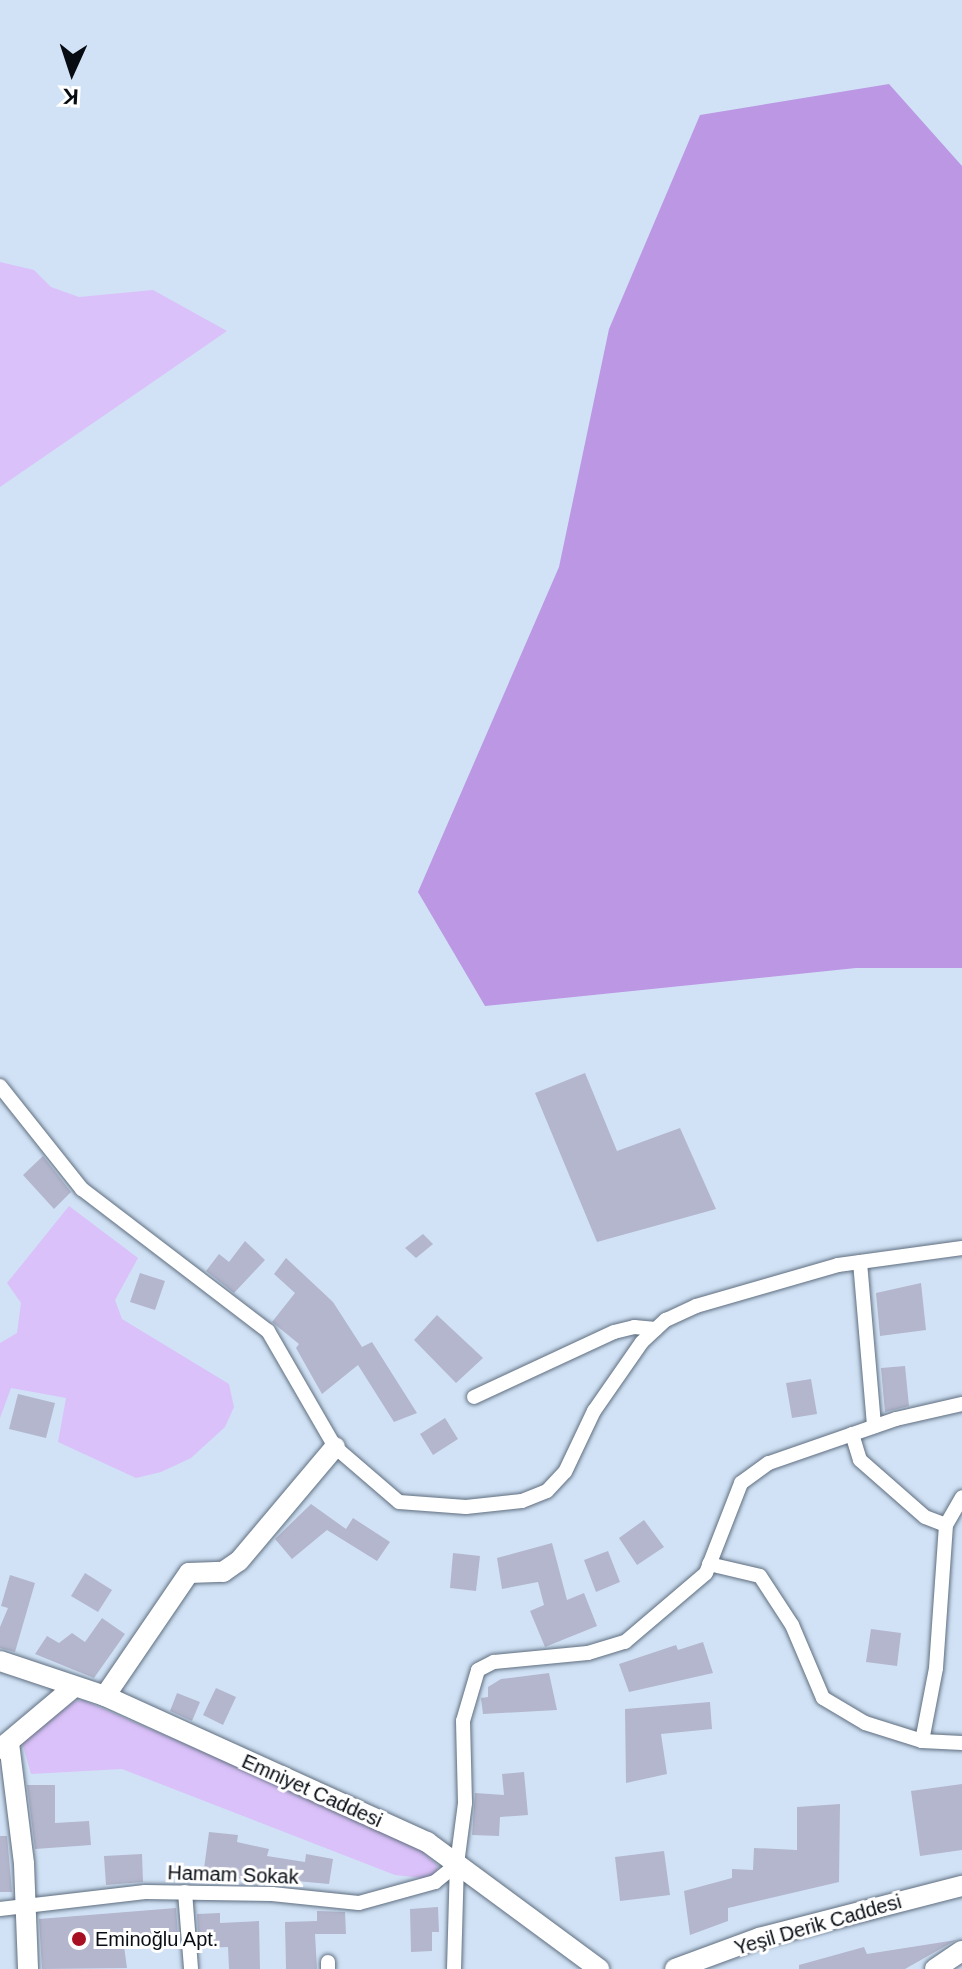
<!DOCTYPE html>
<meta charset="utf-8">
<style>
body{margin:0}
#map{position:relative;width:962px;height:1969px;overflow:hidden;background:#d1e2f6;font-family:Arial,sans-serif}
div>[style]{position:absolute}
.green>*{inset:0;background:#dac1f9}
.forest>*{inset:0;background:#bb97e4}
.building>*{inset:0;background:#b3b6cd}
.roads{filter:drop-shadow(0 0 2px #5f6e7f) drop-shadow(0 0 2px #5f6e7f)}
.street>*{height:14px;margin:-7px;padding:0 7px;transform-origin:7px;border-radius:7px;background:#fff}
.secondary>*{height:20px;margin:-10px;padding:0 10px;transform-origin:10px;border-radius:10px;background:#fff}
.dots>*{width:22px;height:22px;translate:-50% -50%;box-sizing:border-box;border:4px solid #fff;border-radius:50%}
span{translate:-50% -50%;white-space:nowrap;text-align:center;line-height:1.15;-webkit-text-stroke:6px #fff;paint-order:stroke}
.street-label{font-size:20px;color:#070c13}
.poi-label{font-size:20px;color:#070c13}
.left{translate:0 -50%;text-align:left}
.north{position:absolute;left:32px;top:32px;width:80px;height:80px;-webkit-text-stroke:6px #fff;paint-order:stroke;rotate:183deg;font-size:22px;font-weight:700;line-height:32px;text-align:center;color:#070c13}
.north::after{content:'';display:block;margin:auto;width:28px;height:36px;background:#070c13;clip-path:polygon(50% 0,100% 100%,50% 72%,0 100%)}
</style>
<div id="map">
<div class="green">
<i style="clip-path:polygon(0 262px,34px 270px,51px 287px,79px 297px,153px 290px,227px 331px,0 487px)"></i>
<i style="clip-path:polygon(69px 1206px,138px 1258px,115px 1300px,122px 1319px,229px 1384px,234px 1407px,225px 1427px,191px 1458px,161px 1472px,136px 1478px,58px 1442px,66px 1398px,11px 1388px,0 1418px,0 1343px,17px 1333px,21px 1303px,7px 1283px)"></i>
<i style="clip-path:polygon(83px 1700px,414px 1843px,438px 1866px,436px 1874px,422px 1878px,395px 1875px,122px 1769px,31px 1774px,22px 1742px,73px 1702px)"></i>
</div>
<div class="forest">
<i style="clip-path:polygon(889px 84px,962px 166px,962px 968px,856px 968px,485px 1006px,418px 892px,559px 567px,609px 329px,700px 115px)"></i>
</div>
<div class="building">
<i style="clip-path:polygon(585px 1073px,617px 1151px,680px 1128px,716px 1209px,597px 1242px,535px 1093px)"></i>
<i style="clip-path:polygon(43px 1156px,71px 1192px,54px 1209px,23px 1175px)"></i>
<i style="clip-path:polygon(423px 1234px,433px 1244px,416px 1258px,405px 1248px)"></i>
<i style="clip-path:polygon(245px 1241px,265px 1260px,234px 1293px,206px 1271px,219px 1254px,229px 1262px)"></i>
<i style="clip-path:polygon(286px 1258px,333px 1302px,362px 1347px,372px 1342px,417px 1413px,394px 1422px,358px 1365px,322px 1394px,296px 1348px,299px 1344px,272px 1322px,295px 1293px,274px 1274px)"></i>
<i style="clip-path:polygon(140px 1273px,165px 1281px,155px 1310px,130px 1302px)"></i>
<i style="clip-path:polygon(921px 1283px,926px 1330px,880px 1336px,876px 1293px)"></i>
<i style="clip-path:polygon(437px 1315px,483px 1358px,456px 1383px,414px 1340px)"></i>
<i style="clip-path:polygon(905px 1366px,909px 1406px,885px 1412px,881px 1368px)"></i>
<i style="clip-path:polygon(811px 1379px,817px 1414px,792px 1418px,786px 1383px)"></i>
<i style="clip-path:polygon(18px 1394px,55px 1403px,46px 1438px,9px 1429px)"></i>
<i style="clip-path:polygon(445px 1418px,458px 1439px,433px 1455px,420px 1434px)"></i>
<i style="clip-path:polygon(311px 1504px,346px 1529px,353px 1518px,390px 1542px,377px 1561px,327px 1530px,292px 1559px,275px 1539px)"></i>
<i style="clip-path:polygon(644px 1520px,664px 1547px,637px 1565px,619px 1538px)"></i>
<i style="clip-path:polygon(552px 1543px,567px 1600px,584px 1593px,597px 1626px,545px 1647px,530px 1611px,544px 1605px,538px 1582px,502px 1589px,497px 1558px)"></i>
<i style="clip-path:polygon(608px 1551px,620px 1582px,596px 1592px,584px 1560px)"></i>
<i style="clip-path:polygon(453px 1553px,480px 1556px,476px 1591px,450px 1588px)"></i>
<i style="clip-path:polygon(85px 1573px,112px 1590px,98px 1612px,71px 1596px)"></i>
<i style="clip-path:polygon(10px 1575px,35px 1583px,15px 1652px,0 1648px,0 1627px,8px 1608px,1px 1606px)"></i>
<i style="clip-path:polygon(102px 1618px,125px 1634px,94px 1678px,35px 1654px,47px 1636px,59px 1643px,72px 1633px,85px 1642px)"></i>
<i style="clip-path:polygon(871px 1629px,901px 1633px,897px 1666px,866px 1662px)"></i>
<i style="clip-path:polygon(703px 1642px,713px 1673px,629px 1692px,619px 1664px,676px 1645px,678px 1650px)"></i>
<i style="clip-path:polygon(549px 1673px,557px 1710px,483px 1714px,481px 1698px,488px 1697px,488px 1687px,501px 1679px)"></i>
<i style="clip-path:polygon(216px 1688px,236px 1697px,223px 1725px,203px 1715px)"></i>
<i style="clip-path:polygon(177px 1693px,200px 1702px,192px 1721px,170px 1711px)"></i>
<i style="clip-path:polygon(710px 1702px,712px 1729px,661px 1734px,667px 1774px,626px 1783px,625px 1709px)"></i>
<i style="clip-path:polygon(524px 1772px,528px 1815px,500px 1817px,499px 1836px,472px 1835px,475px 1793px,504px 1795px,502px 1774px)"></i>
<i style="clip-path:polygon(962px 1784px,962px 1850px,920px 1856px,911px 1791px)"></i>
<i style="clip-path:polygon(27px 1785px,55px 1785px,55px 1823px,89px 1821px,91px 1845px,35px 1849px)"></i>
<i style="clip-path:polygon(840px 1804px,839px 1882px,728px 1908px,728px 1921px,690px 1935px,684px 1891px,732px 1878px,732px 1869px,753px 1870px,754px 1848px,797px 1850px,797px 1807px)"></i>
<i style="clip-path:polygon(209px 1832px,238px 1835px,237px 1842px,269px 1849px,267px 1856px,305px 1862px,306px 1854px,333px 1859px,329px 1884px,263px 1878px,261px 1884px,233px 1877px,232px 1883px,202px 1883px)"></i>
<i style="clip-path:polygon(0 1836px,7px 1836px,12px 1892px,0 1892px)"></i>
<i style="clip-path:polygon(664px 1851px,670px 1895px,620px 1901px,615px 1857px)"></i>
<i style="clip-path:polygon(142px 1854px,143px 1882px,106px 1885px,104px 1856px)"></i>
<i style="clip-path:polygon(438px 1907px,439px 1932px,432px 1932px,432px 1951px,411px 1952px,410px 1909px)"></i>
<i style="clip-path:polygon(176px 1908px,178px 1936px,124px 1946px,127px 1968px,42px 1969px,39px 1919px)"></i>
<i style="clip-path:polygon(317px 1911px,345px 1912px,346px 1934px,315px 1934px,317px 1969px,286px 1969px,285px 1922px,317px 1921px)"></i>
<i style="clip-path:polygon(220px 1913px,220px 1923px,259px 1921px,260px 1969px,229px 1969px,228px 1947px,199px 1948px,197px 1914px)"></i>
<i style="clip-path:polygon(956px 1940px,905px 1969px,799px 1969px,799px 1965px,864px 1947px,867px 1954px)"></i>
</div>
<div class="roads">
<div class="street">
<i style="left:0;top:1086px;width:132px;rotate:51.5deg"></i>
<i style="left:82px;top:1189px;width:234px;rotate:37.4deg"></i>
<i style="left:268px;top:1331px;width:134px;rotate:60deg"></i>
<i style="left:335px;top:1447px;width:84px;rotate:40.7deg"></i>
<i style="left:399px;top:1502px;width:67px;rotate:4.3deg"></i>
<i style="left:466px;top:1507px;width:56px;rotate:-6.1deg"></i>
<i style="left:522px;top:1501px;width:27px;rotate:-22deg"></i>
<i style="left:547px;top:1491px;width:26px;rotate:-47deg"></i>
<i style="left:565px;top:1472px;width:68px;rotate:-64.6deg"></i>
<i style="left:594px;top:1411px;width:84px;rotate:-55.2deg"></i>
<i style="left:642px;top:1342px;width:33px;rotate:-43deg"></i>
<i style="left:666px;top:1320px;width:33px;rotate:-25deg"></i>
<i style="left:696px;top:1306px;width:148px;rotate:-16.1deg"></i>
<i style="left:838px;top:1265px;width:125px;rotate:-7.8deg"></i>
<i style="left:860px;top:1262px;width:165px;rotate:85.1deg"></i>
<i style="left:474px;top:1397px;width:154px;rotate:-24.9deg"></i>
<i style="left:614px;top:1332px;width:21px;rotate:-14deg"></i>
<i style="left:634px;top:1327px;width:22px;rotate:5deg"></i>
<i style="left:852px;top:1434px;width:27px;rotate:73deg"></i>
<i style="left:860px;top:1460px;width:86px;rotate:41.2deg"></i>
<i style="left:925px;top:1517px;width:22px;rotate:21deg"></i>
<i style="left:709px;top:1564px;width:52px;rotate:13.2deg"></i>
<i style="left:760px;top:1576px;width:59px;rotate:56.9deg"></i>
<i style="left:792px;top:1625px;width:79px;rotate:67deg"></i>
<i style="left:823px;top:1698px;width:49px;rotate:30.8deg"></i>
<i style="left:865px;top:1723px;width:60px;rotate:17.5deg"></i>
<i style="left:922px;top:1741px;width:40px;rotate:2.9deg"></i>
<i style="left:922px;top:1741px;width:74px;rotate:-79.1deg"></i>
<i style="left:936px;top:1668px;width:143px;rotate:-86deg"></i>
<i style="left:946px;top:1525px;width:32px;rotate:-60deg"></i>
<i style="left:185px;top:1892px;width:77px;rotate:85.5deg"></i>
<i style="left:0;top:1909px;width:146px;rotate:-6.7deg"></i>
<i style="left:145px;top:1892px;width:127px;rotate:0.9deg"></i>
<i style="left:272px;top:1894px;width:87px;rotate:5.9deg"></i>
<i style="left:359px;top:1903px;width:79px;rotate:-15.4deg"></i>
<i style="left:435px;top:1882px;width:28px;rotate:-39deg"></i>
<i style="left:328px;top:1962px;width:7px;rotate:90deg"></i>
<i style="left:454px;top:1969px;width:105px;rotate:-88.4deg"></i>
<i style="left:457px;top:1864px;width:62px;rotate:-82.5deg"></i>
<i style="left:465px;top:1803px;width:82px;rotate:-91.4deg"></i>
<i style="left:463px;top:1721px;width:53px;rotate:-73.6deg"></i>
<i style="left:478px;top:1670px;width:18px;rotate:-27deg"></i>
<i style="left:494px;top:1662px;width:94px;rotate:-5.5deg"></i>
<i style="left:588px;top:1653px;width:39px;rotate:-17deg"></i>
<i style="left:625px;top:1642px;width:106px;rotate:-40.4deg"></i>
<i style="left:706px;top:1573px;width:97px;rotate:-68.7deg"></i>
<i style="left:741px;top:1483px;width:34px;rotate:-36deg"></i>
<i style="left:769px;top:1463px;width:134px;rotate:-19.1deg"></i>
<i style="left:896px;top:1419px;width:68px;rotate:-12.8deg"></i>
</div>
<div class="secondary">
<i style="left:0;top:1661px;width:111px;rotate:18.4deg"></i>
<i style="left:105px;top:1696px;width:354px;rotate:24.4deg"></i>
<i style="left:427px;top:1842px;width:214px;rotate:36.4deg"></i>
<i style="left:105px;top:1696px;width:149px;rotate:-55.7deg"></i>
<i style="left:189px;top:1573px;width:34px;rotate:-2deg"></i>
<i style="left:223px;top:1572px;width:19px;rotate:-35deg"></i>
<i style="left:239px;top:1561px;width:149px;rotate:-49.9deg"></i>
<i style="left:9px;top:1743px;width:122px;rotate:82.9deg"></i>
<i style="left:24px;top:1864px;width:105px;rotate:87.8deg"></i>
<i style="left:0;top:1749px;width:97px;rotate:-40deg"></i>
<i style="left:675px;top:1969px;width:90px;rotate:-20.3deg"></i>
<i style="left:759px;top:1938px;width:210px;rotate:-14.4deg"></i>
<i style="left:935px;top:1969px;width:32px;rotate:-34deg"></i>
</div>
</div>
<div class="dots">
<i style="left:79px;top:1939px;background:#a71022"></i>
</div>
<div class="street-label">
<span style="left:312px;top:1791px;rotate:24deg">Emniyet Caddesi</span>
<span style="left:233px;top:1875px;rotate:2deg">Hamam Sokak</span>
<span style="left:818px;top:1925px;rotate:-16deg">Yeşil Derik Caddesi</span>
</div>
<div class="poi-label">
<span class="left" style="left:95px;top:1939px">Eminoğlu Apt.</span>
</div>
<div class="north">K</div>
</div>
